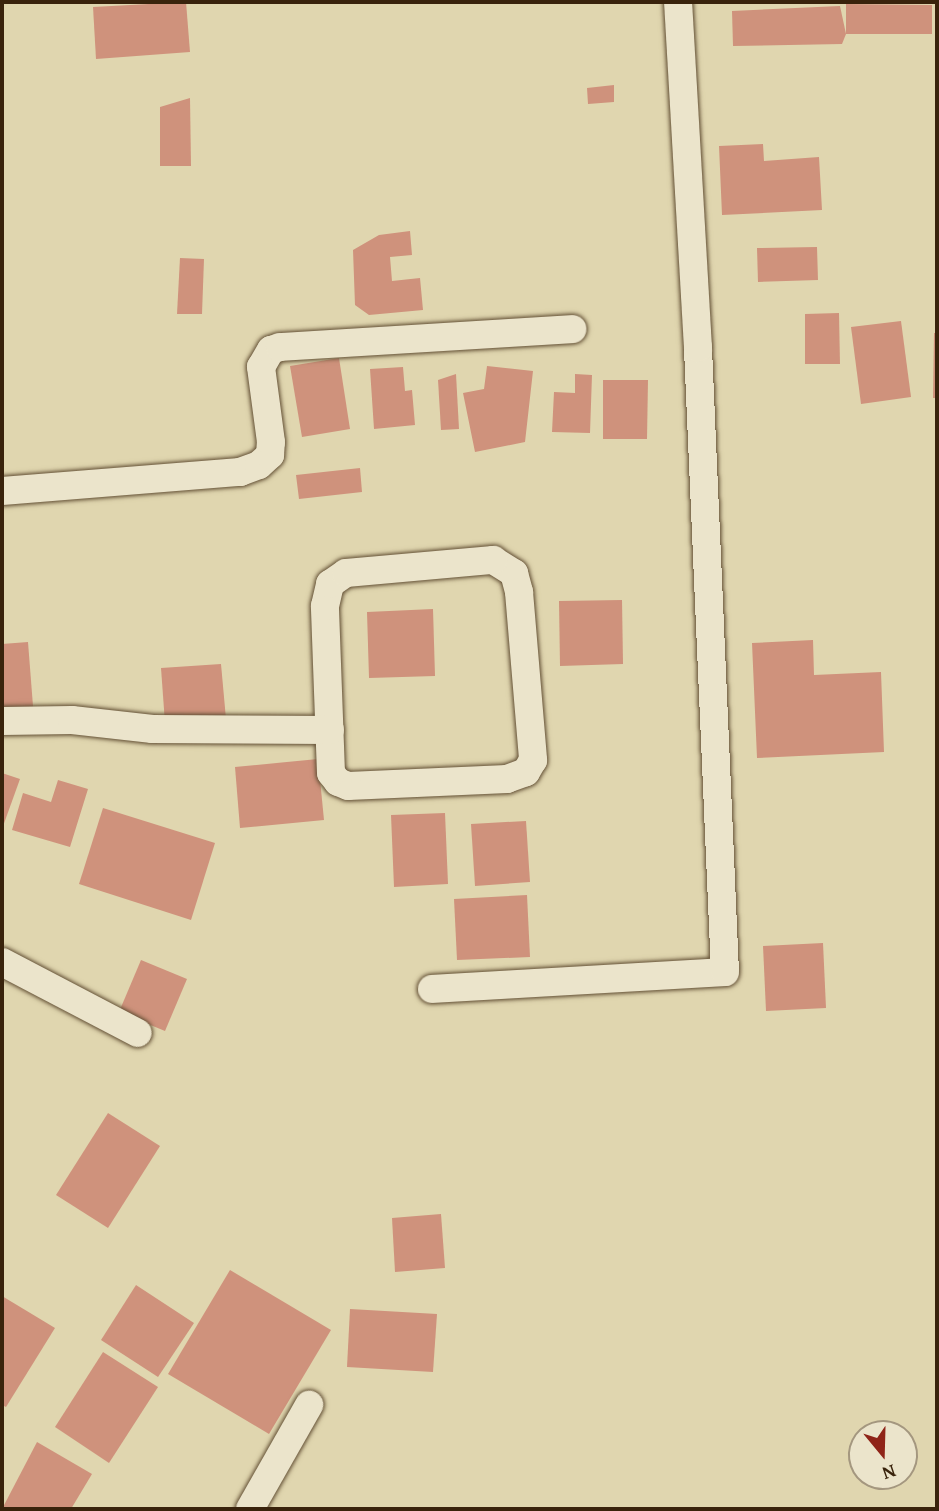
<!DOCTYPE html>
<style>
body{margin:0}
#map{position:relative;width:939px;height:1511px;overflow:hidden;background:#e0d6af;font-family:"Gentium Book Plus",serif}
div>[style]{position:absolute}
.building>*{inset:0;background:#cf927c}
.roads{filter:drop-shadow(0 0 2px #635035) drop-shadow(0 0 2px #635035)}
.street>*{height:28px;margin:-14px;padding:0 14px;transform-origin:14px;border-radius:14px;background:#ebe4cb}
span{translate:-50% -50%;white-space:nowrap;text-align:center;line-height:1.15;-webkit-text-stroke:5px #ebe4cb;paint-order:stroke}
.frame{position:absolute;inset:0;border:4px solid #39230c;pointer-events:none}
.north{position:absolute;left:848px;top:1420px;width:70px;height:70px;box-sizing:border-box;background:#ebe4cb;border:2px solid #a4977f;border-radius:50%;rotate:161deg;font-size:19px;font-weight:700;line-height:28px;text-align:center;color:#39230c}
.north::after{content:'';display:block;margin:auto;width:24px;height:32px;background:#8f2418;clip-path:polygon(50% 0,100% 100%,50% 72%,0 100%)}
</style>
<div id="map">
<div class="building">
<i style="clip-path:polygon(186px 2px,190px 52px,96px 59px,93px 7px)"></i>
<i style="clip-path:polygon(846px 4px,932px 5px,932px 34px,846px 34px)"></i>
<i style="clip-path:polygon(840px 6px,846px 34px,842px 44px,733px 46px,732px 11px)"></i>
<i style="clip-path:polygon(614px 85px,614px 102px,588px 104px,587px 88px)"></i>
<i style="clip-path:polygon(190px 98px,191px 166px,160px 166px,160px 107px)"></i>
<i style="clip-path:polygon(763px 144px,764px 161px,819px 157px,822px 210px,722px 215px,719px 146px)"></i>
<i style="clip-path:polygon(410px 231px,412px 255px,390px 257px,392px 281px,420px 278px,423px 310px,369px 315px,355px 305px,353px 250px,379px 235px)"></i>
<i style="clip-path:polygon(817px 247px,818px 280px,758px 282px,757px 248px)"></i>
<i style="clip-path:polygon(180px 258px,204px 259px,202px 314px,177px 314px)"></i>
<i style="clip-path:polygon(839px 313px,840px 364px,805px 364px,805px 314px)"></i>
<i style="clip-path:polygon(901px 321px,911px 397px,861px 404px,851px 327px)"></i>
<i style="clip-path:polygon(934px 333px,937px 333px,937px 398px,933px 398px)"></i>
<i style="clip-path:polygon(339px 358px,350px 429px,302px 437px,290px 366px)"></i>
<i style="clip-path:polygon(487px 366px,533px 371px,525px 442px,475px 452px,463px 393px,484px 389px)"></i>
<i style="clip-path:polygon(403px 367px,405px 391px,412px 390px,415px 425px,374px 429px,370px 369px)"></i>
<i style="clip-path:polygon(456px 374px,459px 429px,441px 430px,438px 380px)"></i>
<i style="clip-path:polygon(575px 374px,592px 375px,590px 433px,552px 432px,554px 392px,575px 393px)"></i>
<i style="clip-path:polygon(603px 380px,648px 380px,647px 439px,603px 439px)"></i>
<i style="clip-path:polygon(360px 468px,362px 492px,299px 499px,296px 475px)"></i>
<i style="clip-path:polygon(622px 600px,623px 664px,560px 666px,559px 601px)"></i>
<i style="clip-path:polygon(433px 609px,435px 676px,369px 678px,367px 612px)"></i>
<i style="clip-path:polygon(813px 640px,814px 675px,881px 672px,884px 752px,757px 758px,752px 643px)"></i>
<i style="clip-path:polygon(28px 642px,34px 719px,2px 721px,2px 644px)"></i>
<i style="clip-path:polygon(221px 664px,226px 719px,165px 723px,161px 668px)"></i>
<i style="clip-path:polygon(318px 759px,324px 820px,240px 828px,235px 767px)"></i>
<i style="clip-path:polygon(2px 773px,20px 779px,2px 829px)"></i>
<i style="clip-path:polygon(58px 780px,88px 789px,70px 847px,12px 830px,23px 793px,51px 802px)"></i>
<i style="clip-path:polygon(103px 808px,215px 843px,191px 920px,79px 884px)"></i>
<i style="clip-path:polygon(445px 813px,448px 884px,394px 887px,391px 815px)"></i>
<i style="clip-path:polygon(526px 821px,530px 882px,475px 886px,471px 824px)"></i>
<i style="clip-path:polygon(527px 895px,530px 957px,457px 960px,454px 899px)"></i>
<i style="clip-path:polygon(823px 943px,826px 1008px,766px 1011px,763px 946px)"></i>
<i style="clip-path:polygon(141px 960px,187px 979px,165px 1031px,119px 1012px)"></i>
<i style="clip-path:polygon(108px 1113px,160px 1146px,108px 1228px,56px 1195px)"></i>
<i style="clip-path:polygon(441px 1214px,445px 1268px,395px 1272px,392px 1218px)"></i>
<i style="clip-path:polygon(230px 1270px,331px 1330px,269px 1434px,168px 1374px)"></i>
<i style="clip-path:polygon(136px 1285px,194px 1323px,158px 1377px,101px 1340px)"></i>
<i style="clip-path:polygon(2px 1296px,55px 1328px,6px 1407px,2px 1405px)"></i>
<i style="clip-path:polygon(350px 1309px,437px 1314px,433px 1372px,347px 1367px)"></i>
<i style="clip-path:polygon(103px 1352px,158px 1387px,109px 1463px,55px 1427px)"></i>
<i style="clip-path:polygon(37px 1442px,92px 1474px,71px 1509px,2px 1509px)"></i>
</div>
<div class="roads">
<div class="street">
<i style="left:2px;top:491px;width:239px;rotate:-4.6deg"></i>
<i style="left:240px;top:472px;width:20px;rotate:-20deg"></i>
<i style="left:259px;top:465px;width:15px;rotate:-42deg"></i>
<i style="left:270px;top:455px;width:13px;rotate:-86deg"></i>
<i style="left:271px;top:442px;width:76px;rotate:-97.6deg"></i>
<i style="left:261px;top:367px;width:20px;rotate:-60deg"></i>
<i style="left:271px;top:350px;width:9px;rotate:-18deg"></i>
<i style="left:280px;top:347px;width:293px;rotate:-3.5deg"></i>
<i style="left:493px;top:560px;width:25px;rotate:32deg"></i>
<i style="left:514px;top:573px;width:20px;rotate:75deg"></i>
<i style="left:519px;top:592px;width:169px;rotate:85.2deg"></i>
<i style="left:533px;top:760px;width:14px;rotate:120deg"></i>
<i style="left:526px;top:772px;width:20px;rotate:160deg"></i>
<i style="left:507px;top:779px;width:159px;rotate:177.5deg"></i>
<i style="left:348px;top:786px;width:11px;rotate:-158deg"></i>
<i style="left:338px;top:782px;width:11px;rotate:-128deg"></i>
<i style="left:331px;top:773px;width:167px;rotate:-92.1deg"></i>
<i style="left:325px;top:606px;width:23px;rotate:-77deg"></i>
<i style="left:330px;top:584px;width:19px;rotate:-35deg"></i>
<i style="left:346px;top:573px;width:148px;rotate:-5.1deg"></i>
<i style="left:2px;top:721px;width:70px;rotate:-0.8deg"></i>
<i style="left:72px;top:720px;width:81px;rotate:6.4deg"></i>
<i style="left:152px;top:729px;width:178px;rotate:0.3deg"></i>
<i style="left:2px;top:962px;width:153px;rotate:27.6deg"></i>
<i style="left:432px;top:989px;width:293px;rotate:-3.3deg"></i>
<i style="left:725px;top:972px;width:625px;rotate:-92.48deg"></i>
<i style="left:698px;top:348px;width:347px;rotate:-93.3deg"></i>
<i style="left:250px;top:1509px;width:120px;rotate:-60.4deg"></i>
</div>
</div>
<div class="frame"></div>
<div class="north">N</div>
</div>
